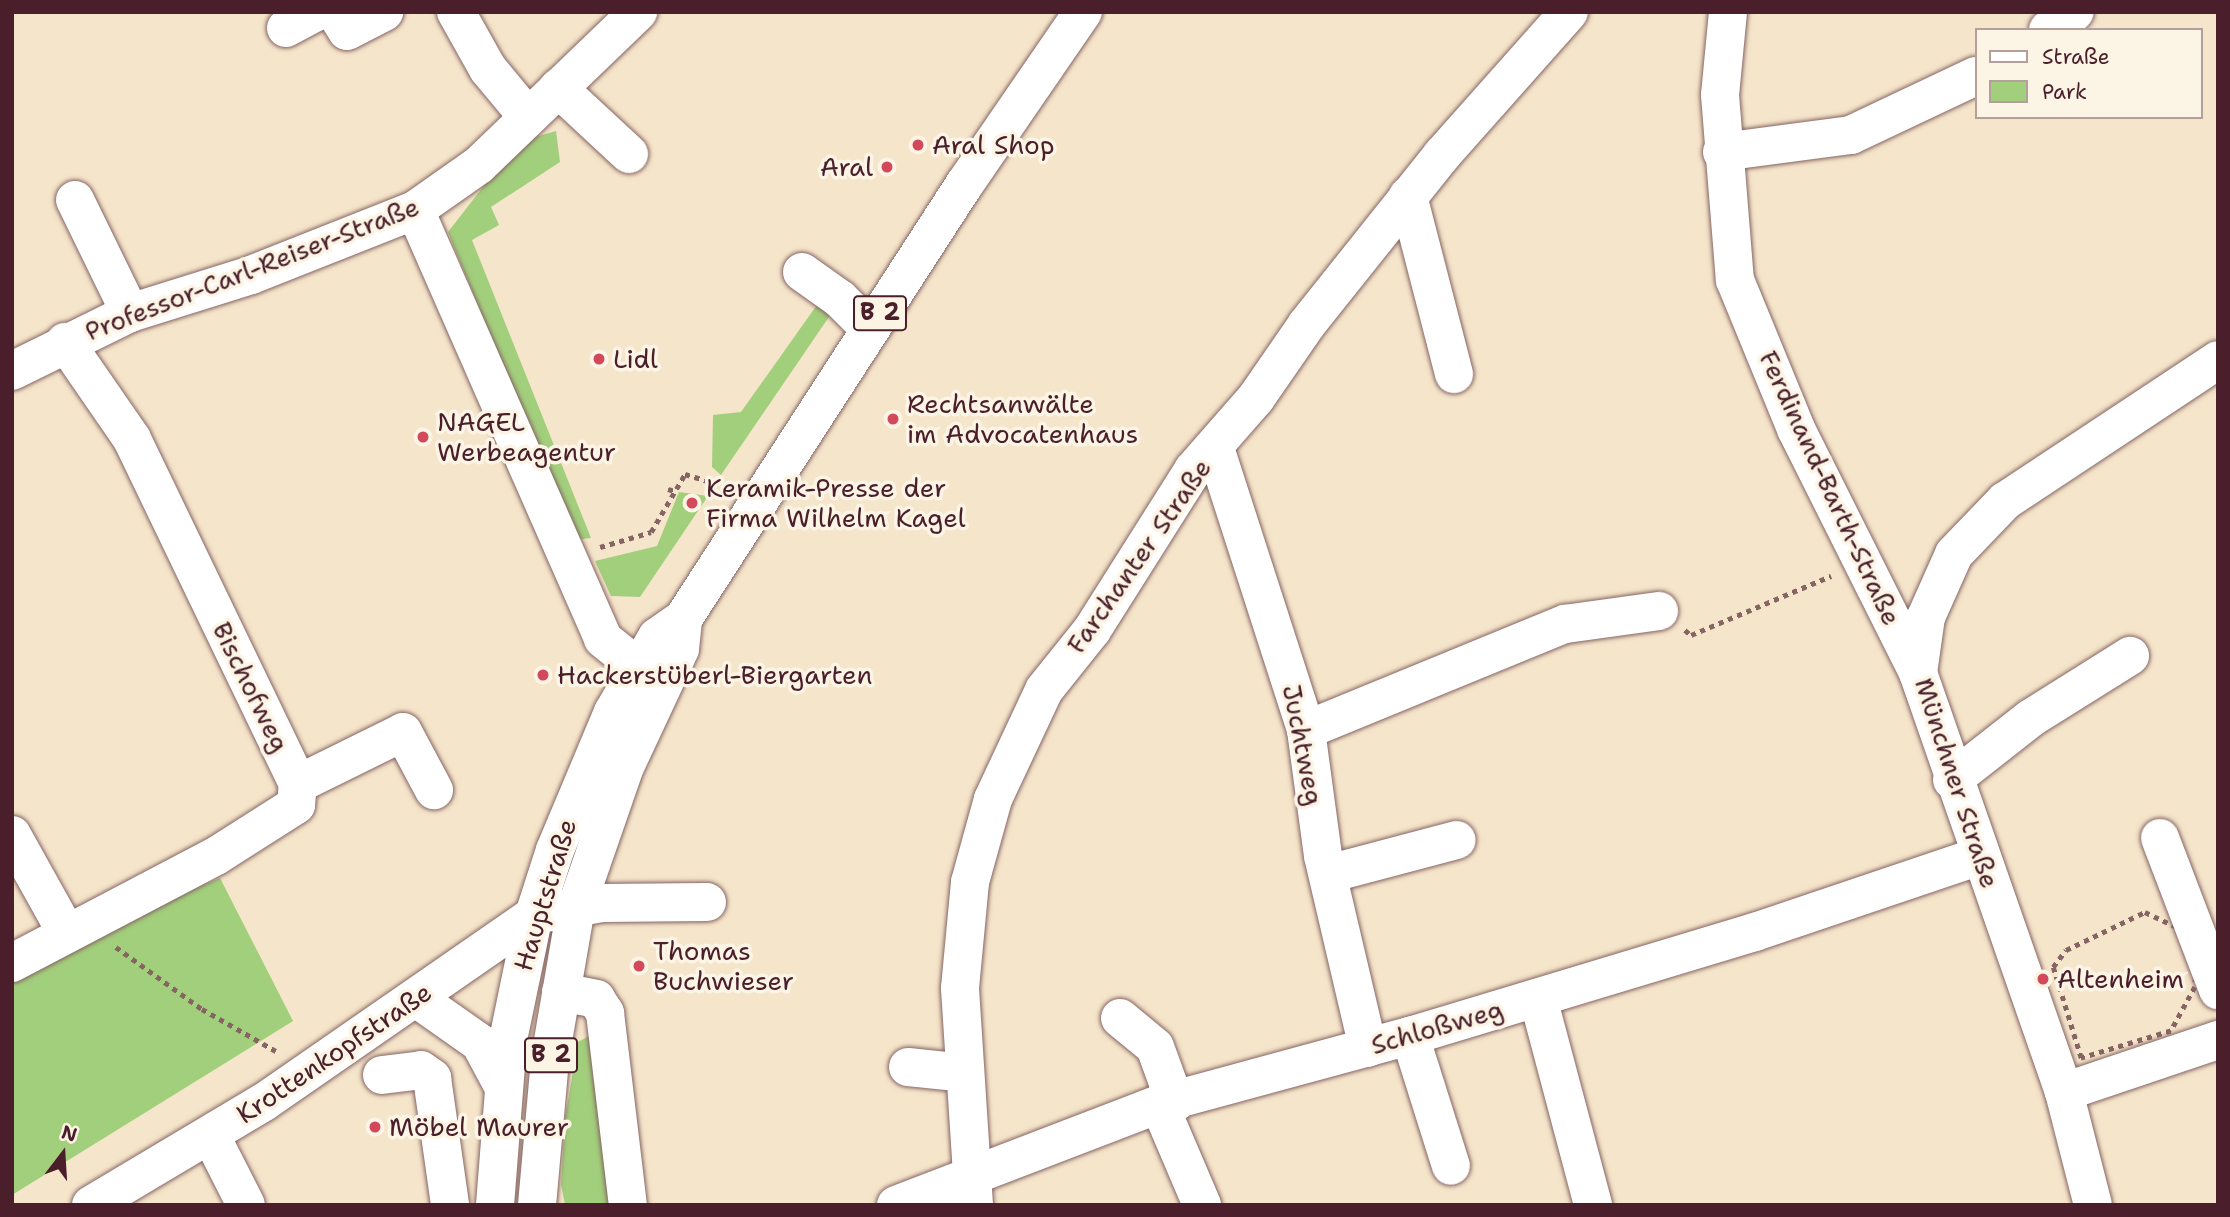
<!DOCTYPE html>
<meta charset="utf-8">
<style>
body{margin:0}
#map{position:relative;width:2230px;height:1217px;overflow:hidden;background:#f5e5ca;font-family:"Shantell Sans",sans-serif}
div>[style]{position:absolute}
.green>*{inset:0;background:#a2cf7c}
.path>*{height:4.5px;margin-top:-2.25px;transform-origin:0;background:repeating-linear-gradient(90deg,#866463 0 5px,transparent 0 10px)}
.roads{filter:drop-shadow(0 0 2px #866463) drop-shadow(0 0 2px #866463)}
.minor>*{height:38px;margin:-19px;padding:0 19px;transform-origin:19px;border-radius:19px;background:#fff}
.major>*{height:38px;margin:-19px;padding:0 19px;transform-origin:19px;border-radius:19px;background:#fff}
.dots>*{width:19px;height:19px;translate:-50% -50%;box-sizing:border-box;border:4px solid #fcf5e5;border-radius:50%}
span{translate:-50% -50%;white-space:nowrap;text-align:center;line-height:1.15;-webkit-text-stroke:7px #fcf5e5;paint-order:stroke}
.shield-label span{padding:2px 5px;background:#fcf5e5;border:2px solid;border-radius:5px;-webkit-text-stroke-width:0}
.shield-label{font-size:24px;color:#4a1f2b;font-weight:700}
.poi-label{font-size:26px;color:#4a1f2b}
.left{translate:0 -50%;text-align:left}
.right{translate:-100% -50%;text-align:right}
.street-label{font-size:26px;color:#4a1f2b}
.frame{position:absolute;inset:0;border:14px solid #4a1f2b;pointer-events:none}
.legend{position:absolute;left:1975px;top:28px;width:228px;height:91px;box-sizing:border-box;background:#fcf5e5;border:2px solid #b59f9b;margin:0;padding:9px 12px;list-style:none;font-size:21px;color:#4a1f2b}
.legend li{display:flex;align-items:center;gap:14px;height:35px}
.legend b{width:35px;border:2px solid #b59f9b}
.north{position:absolute;left:28px;top:1119px;width:70px;height:70px;-webkit-text-stroke:5px #fcf5e5;paint-order:stroke;rotate:17deg;font-size:19px;font-weight:700;line-height:28px;text-align:center;color:#4a1f2b}
.north::after{content:'';display:block;margin:auto;width:24px;height:32px;background:#4a1f2b;clip-path:polygon(50% 0,100% 100%,50% 72%,0 100%)}
</style>
<div id="map">
<div class="green">
<i style="clip-path:polygon(556px 131px,560px 162px,491px 207px,499px 225px,472px 240px,591px 538px,574px 540px,448px 232px,518px 142px)"></i>
<i style="clip-path:polygon(819px 302px,833px 311px,721px 475px,712px 467px,713px 415px,741px 412px)"></i>
<i style="clip-path:polygon(679px 492px,708px 496px,640px 597px,611px 596px,595px 561px,657px 546px)"></i>
<i style="clip-path:polygon(220px 878px,293px 1021px,12px 1195px,12px 983px,159px 904px)"></i>
<i style="clip-path:polygon(600px 1030px,611px 1205px,565px 1205px,561px 1184px,565px 1119px,578px 1042px)"></i>
</div>
<div class="path">
<i style="left:668px;top:489px;width:7px;rotate:16deg"></i>
<i style="left:600px;top:547px;width:53px;rotate:-16.4deg"></i>
<i style="left:651px;top:532px;width:67px;rotate:-59.6deg"></i>
<i style="left:685px;top:474px;width:45px;rotate:16.8deg"></i>
<i style="left:1685px;top:630px;width:8px;rotate:40deg"></i>
<i style="left:1691px;top:635px;width:152px;rotate:-22.9deg"></i>
<i style="left:2145px;top:912px;width:59px;rotate:25.3deg"></i>
<i style="left:2198px;top:937px;width:50px;rotate:93.4deg"></i>
<i style="left:2195px;top:987px;width:50px;rotate:118.6deg"></i>
<i style="left:2171px;top:1031px;width:94px;rotate:163.3deg"></i>
<i style="left:2081px;top:1058px;width:95px;rotate:-107.1deg"></i>
<i style="left:2053px;top:967px;width:21px;rotate:-53deg"></i>
<i style="left:2066px;top:950px;width:88px;rotate:-25.7deg"></i>
<i style="left:116px;top:947px;width:106px;rotate:35.8deg"></i>
<i style="left:202px;top:1009px;width:85px;rotate:29.6deg"></i>
</div>
<div class="roads">
<div class="minor">
<i style="left:335px;top:12px;width:22px;rotate:58deg"></i>
<i style="left:347px;top:31px;width:42px;rotate:-27.2deg"></i>
<i style="left:456px;top:12px;width:65px;rotate:60.7deg"></i>
<i style="left:488px;top:69px;width:61px;rotate:50.3deg"></i>
<i style="left:1728px;top:12px;width:83px;rotate:95.5deg"></i>
<i style="left:1720px;top:95px;width:186px;rotate:85.4deg"></i>
<i style="left:1735px;top:280px;width:161px;rotate:67.7deg"></i>
<i style="left:1796px;top:429px;width:273px;rotate:63.4deg"></i>
<i style="left:286px;top:28px;width:34px;rotate:-28deg"></i>
<i style="left:2048px;top:30px;width:32px;rotate:-34deg"></i>
<i style="left:558px;top:88px;width:97px;rotate:42.9deg"></i>
<i style="left:1722px;top:152px;width:130px;rotate:-7.5deg"></i>
<i style="left:1851px;top:135px;width:138px;rotate:-25.3deg"></i>
<i style="left:1408px;top:196px;width:184px;rotate:75.5deg"></i>
<i style="left:75px;top:200px;width:126px;rotate:64deg"></i>
<i style="left:415px;top:210px;width:468px;rotate:66.3deg"></i>
<i style="left:603px;top:639px;width:46px;rotate:38.9deg"></i>
<i style="left:802px;top:272px;width:47px;rotate:35.4deg"></i>
<i style="left:840px;top:299px;width:42px;rotate:45deg"></i>
<i style="left:12px;top:371px;width:131px;rotate:-26.2deg"></i>
<i style="left:130px;top:313px;width:127px;rotate:-17.4deg"></i>
<i style="left:251px;top:275px;width:176px;rotate:-21.6deg"></i>
<i style="left:415px;top:210px;width:78px;rotate:-35.1deg"></i>
<i style="left:479px;top:165px;width:221px;rotate:-43.9deg"></i>
<i style="left:1215px;top:448px;width:296px;rotate:72.1deg"></i>
<i style="left:1306px;top:730px;width:127px;rotate:82.3deg"></i>
<i style="left:1323px;top:856px;width:197px;rotate:76.8deg"></i>
<i style="left:1306px;top:730px;width:280px;rotate:-22.3deg"></i>
<i style="left:1565px;top:624px;width:95px;rotate:-7.9deg"></i>
<i style="left:1952px;top:780px;width:100px;rotate:-38.1deg"></i>
<i style="left:2031px;top:718px;width:117px;rotate:-32.1deg"></i>
<i style="left:298px;top:784px;width:117px;rotate:-26.3deg"></i>
<i style="left:403px;top:732px;width:66px;rotate:61.9deg"></i>
<i style="left:12px;top:835px;width:111px;rotate:60.9deg"></i>
<i style="left:2160px;top:838px;width:163px;rotate:69.1deg"></i>
<i style="left:1328px;top:874px;width:133px;rotate:-14.8deg"></i>
<i style="left:12px;top:963px;width:230px;rotate:-27.7deg"></i>
<i style="left:216px;top:856px;width:95px;rotate:-32.5deg"></i>
<i style="left:296px;top:805px;width:21px;rotate:-85deg"></i>
<i style="left:298px;top:784px;width:383px;rotate:-115.7deg"></i>
<i style="left:132px;top:439px;width:118px;rotate:-124.6deg"></i>
<i style="left:561px;top:992px;width:36px;rotate:11deg"></i>
<i style="left:596px;top:999px;width:17px;rotate:57deg"></i>
<i style="left:605px;top:1013px;width:193px;rotate:83.2deg"></i>
<i style="left:1538px;top:998px;width:214px;rotate:75.1deg"></i>
<i style="left:1120px;top:1018px;width:45px;rotate:39.6deg"></i>
<i style="left:1155px;top:1047px;width:59px;rotate:70deg"></i>
<i style="left:1410px;top:1036px;width:136px;rotate:72.5deg"></i>
<i style="left:908px;top:1067px;width:57px;rotate:6deg"></i>
<i style="left:382px;top:1075px;width:39px;rotate:-7deg"></i>
<i style="left:421px;top:1070px;width:14px;rotate:36deg"></i>
<i style="left:432px;top:1078px;width:128px;rotate:81.9deg"></i>
<i style="left:2064px;top:1092px;width:163px;rotate:-18.7deg"></i>
<i style="left:1159px;top:1104px;width:110px;rotate:66.9deg"></i>
<i style="left:211px;top:1136px;width:77px;rotate:63.1deg"></i>
<i style="left:91px;top:1205px;width:201px;rotate:-30.8deg"></i>
<i style="left:264px;top:1102px;width:328px;rotate:-34.7deg"></i>
<i style="left:534px;top:915px;width:69px;rotate:-10deg"></i>
<i style="left:602px;top:903px;width:105px;rotate:-0.5deg"></i>
<i style="left:896px;top:1205px;width:282px;rotate:-21deg"></i>
<i style="left:1159px;top:1104px;width:260px;rotate:-15.2deg"></i>
<i style="left:1410px;top:1036px;width:360px;rotate:-16.8deg"></i>
<i style="left:1755px;top:932px;width:237px;rotate:-18.7deg"></i>
<i style="left:974px;top:1205px;width:217px;rotate:-93.7deg"></i>
<i style="left:960px;top:988px;width:106px;rotate:-84.6deg"></i>
<i style="left:970px;top:882px;width:86px;rotate:-74.5deg"></i>
<i style="left:993px;top:799px;width:120px;rotate:-64.9deg"></i>
<i style="left:1044px;top:690px;width:77px;rotate:-51.3deg"></i>
<i style="left:1092px;top:630px;width:189px;rotate:-57.7deg"></i>
<i style="left:1193px;top:470px;width:96px;rotate:-48.8deg"></i>
<i style="left:1256px;top:398px;width:90px;rotate:-55.4deg"></i>
<i style="left:1307px;top:324px;width:216px;rotate:-51.4deg"></i>
<i style="left:1442px;top:155px;width:191px;rotate:-48.4deg"></i>
<i style="left:2093px;top:1205px;width:117px;rotate:-104.4deg"></i>
<i style="left:2064px;top:1092px;width:444px;rotate:-109.2deg"></i>
<i style="left:1918px;top:673px;width:57px;rotate:-81.9deg"></i>
<i style="left:1926px;top:617px;width:69px;rotate:-66deg"></i>
<i style="left:1954px;top:554px;width:74px;rotate:-46.1deg"></i>
<i style="left:2005px;top:501px;width:255px;rotate:-33.5deg"></i>
</div>
<div class="major">
<i style="left:416px;top:998px;width:78px;rotate:35.1deg"></i>
<i style="left:480px;top:1043px;width:47px;rotate:61.8deg"></i>
<i style="left:495px;top:1205px;width:166px;rotate:-85.5deg"></i>
<i style="left:508px;top:1040px;width:128px;rotate:-78.3deg"></i>
<i style="left:534px;top:915px;width:68px;rotate:-72.1deg"></i>
<i style="left:555px;top:850px;width:150px;rotate:-67.2deg"></i>
<i style="left:613px;top:712px;width:87px;rotate:-59.6deg"></i>
<i style="left:657px;top:637px;width:32px;rotate:-35deg"></i>
<i style="left:537px;top:1205px;width:148px;rotate:-84.9deg"></i>
<i style="left:550px;top:1058px;width:152px;rotate:-80.2deg"></i>
<i style="left:576px;top:908px;width:147px;rotate:-70.9deg"></i>
<i style="left:624px;top:769px;width:132px;rotate:-65deg"></i>
<i style="left:680px;top:649px;width:30px;rotate:-84deg"></i>
<i style="left:683px;top:619px;width:517px;rotate:-57.08deg"></i>
<i style="left:964px;top:185px;width:210px;rotate:-55.5deg"></i>
</div>
</div>
<div class="dots">
<i style="left:918px;top:145px;background:#d1495b"></i>
<i style="left:887px;top:167px;background:#d1495b"></i>
<i style="left:599px;top:359px;background:#d1495b"></i>
<i style="left:893px;top:419px;background:#d1495b"></i>
<i style="left:423px;top:437px;background:#d1495b"></i>
<i style="left:692px;top:503px;background:#d1495b"></i>
<i style="left:543px;top:675px;background:#d1495b"></i>
<i style="left:639px;top:966px;background:#d1495b"></i>
<i style="left:2043px;top:979px;background:#d1495b"></i>
<i style="left:375px;top:1127px;background:#d1495b"></i>
</div>
<div class="shield-label">
<span style="left:880px;top:313px">B 2</span>
<span style="left:551px;top:1055px">B 2</span>
</div>
<div class="poi-label">
<span class="left" style="left:932px;top:145px">Aral Shop</span>
<span class="right" style="left:873px;top:167px">Aral</span>
<span class="left" style="left:613px;top:359px">Lidl</span>
<span class="left" style="left:907px;top:419px">Rechtsanwälte<br>im Advocatenhaus</span>
<span class="left" style="left:437px;top:437px">NAGEL<br>Werbeagentur</span>
<span class="left" style="left:706px;top:503px">Keramik-Presse der<br>Firma Wilhelm Kagel</span>
<span class="left" style="left:557px;top:675px">Hackerstüberl-Biergarten</span>
<span class="left" style="left:653px;top:966px">Thomas<br>Buchwieser</span>
<span class="left" style="left:2057px;top:979px">Altenheim</span>
<span class="left" style="left:389px;top:1127px">Möbel Maurer</span>
</div>
<div class="street-label">
<span style="left:252px;top:269px;rotate:-21deg">Professor-Carl-Reiser-Straße</span>
<span style="left:1830px;top:488px;rotate:65deg">Ferdinand-Barth-Straße</span>
<span style="left:1139px;top:556px;rotate:-55deg">Farchanter Straße</span>
<span style="left:251px;top:687px;rotate:64deg">Bischofweg</span>
<span style="left:1303px;top:745px;rotate:79deg">Juchtweg</span>
<span style="left:1957px;top:783px;rotate:72deg">Münchner Straße</span>
<span style="left:545px;top:895px;rotate:-73deg">Hauptstraße</span>
<span style="left:1437px;top:1027px;rotate:-16deg">Schloßweg</span>
<span style="left:334px;top:1053px;rotate:-34deg">Krottenkopfstraße</span>
</div>
<div class="frame"></div>
<ul class="legend">
<li><b style="height:9px;background:#fff"></b>Straße</li>
<li><b style="height:19px;background:#a2cf7c"></b>Park</li>
</ul>
<div class="north">N</div>
</div>
